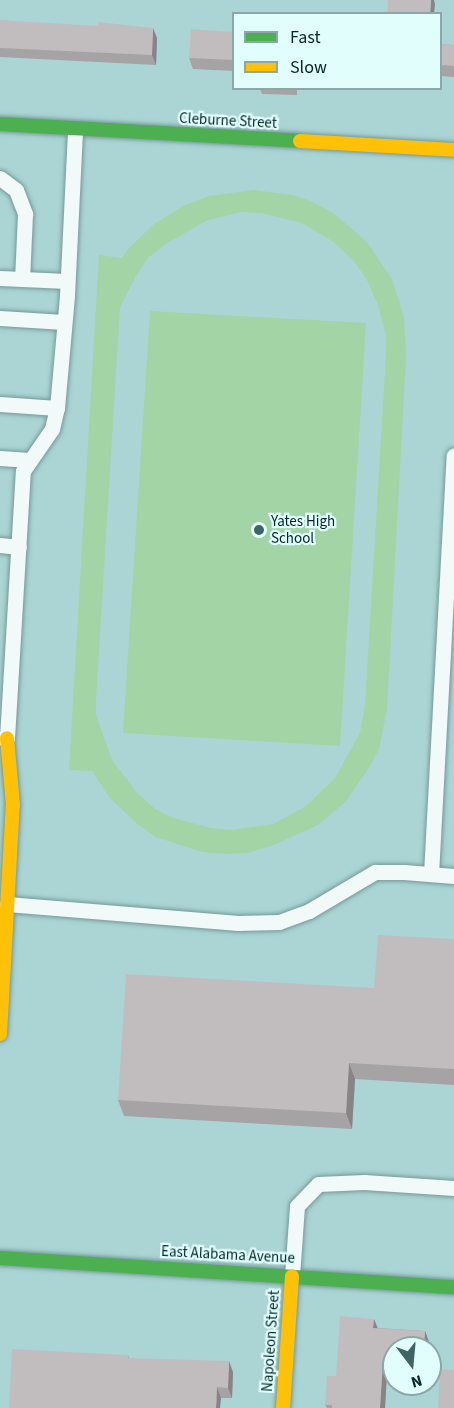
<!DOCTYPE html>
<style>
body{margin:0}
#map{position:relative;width:454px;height:1408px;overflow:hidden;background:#aad5d4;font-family:"Source Sans 3",sans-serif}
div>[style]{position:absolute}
.green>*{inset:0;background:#a3d4a5}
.roads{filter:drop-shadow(0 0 2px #769998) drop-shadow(0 0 2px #769998)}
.lane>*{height:15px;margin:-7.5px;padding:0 7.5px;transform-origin:7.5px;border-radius:7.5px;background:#f2f9f9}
.fast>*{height:14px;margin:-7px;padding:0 7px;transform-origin:7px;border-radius:7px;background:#4caf50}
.slow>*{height:14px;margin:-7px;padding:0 7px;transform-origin:7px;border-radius:7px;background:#ffc107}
.wall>*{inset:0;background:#a6a3a4}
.shaded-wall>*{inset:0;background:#878486}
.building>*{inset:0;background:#c1bdbf}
.dots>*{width:16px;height:16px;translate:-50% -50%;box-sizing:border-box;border:3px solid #e1fefd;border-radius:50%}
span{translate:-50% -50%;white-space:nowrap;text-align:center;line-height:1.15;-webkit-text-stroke:4.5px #e1fefd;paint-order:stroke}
.street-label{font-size:15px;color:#052727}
.poi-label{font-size:15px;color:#052727}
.left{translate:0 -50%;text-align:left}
.legend{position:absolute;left:232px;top:12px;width:210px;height:78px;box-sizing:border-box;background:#e1fefd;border:2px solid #89a8a7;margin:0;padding:8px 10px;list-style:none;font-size:18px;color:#052727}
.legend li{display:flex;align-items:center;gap:12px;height:30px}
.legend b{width:30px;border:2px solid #89a8a7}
.north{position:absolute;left:382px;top:1336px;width:60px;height:60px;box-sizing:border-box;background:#e1fefd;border:2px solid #89a8a7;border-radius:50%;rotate:164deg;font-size:16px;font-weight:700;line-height:24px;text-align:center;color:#052727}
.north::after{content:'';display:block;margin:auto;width:21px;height:27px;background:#3f6464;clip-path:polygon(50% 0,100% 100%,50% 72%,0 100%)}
</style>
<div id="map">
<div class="green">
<i style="clip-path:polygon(evenodd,254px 190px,293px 195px,311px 201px,333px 213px,367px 242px,392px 279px,404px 317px,406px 357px,387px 709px,379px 749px,369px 768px,346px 801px,318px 825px,271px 846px,247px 853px,226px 854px,202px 852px,156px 837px,136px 823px,109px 797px,92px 771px,69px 770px,99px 255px,122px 258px,128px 249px,154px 224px,185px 205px,209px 196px,254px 190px,241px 212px,262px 213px,302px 223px,332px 241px,353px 260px,366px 278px,378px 305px,386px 336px,386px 355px,365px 705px,360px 733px,335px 778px,305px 807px,273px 824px,232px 830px,210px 828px,171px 817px,155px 809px,137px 793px,112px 760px,96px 715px,96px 700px,120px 307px,136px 276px,148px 258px,167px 243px,206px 221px,241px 212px)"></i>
<i style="clip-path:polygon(150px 311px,366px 323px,340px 746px,123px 733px)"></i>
</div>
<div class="roads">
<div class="lane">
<i style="left:0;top:178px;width:20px;rotate:37deg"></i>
<i style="left:16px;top:190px;width:26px;rotate:69deg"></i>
<i style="left:25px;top:214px;width:65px;rotate:92.6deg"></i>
<i style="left:0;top:278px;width:67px;rotate:2.6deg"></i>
<i style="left:0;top:318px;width:64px;rotate:3.6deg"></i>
<i style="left:0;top:404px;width:57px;rotate:4deg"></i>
<i style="left:57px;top:408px;width:113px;rotate:-84.9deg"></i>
<i style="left:67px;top:295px;width:166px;rotate:-87.2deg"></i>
<i style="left:0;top:458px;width:30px;rotate:4deg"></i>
<i style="left:0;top:545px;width:19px;rotate:6deg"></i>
<i style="left:3px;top:738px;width:4px"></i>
<i style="left:7px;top:738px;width:267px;rotate:-86.6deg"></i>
<i style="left:23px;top:471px;width:51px;rotate:-55.4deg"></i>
<i style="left:52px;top:429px;width:22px;rotate:-77deg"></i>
<i style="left:431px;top:874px;width:419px;rotate:-86.9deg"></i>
<i style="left:7px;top:904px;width:232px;rotate:4.7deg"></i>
<i style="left:238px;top:923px;width:41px;rotate:-1.4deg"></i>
<i style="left:279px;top:922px;width:32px;rotate:-20deg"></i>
<i style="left:309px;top:911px;width:77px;rotate:-30.6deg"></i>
<i style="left:375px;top:872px;width:29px"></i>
<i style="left:404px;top:872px;width:50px;rotate:4.6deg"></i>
<i style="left:292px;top:1276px;width:70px;rotate:-85.9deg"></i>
<i style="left:297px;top:1206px;width:30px;rotate:-46deg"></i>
<i style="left:318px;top:1184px;width:46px;rotate:-2.5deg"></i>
<i style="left:364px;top:1182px;width:90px;rotate:3.8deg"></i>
</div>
<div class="fast">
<i style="left:0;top:124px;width:300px;rotate:3.2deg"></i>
<i style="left:0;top:1258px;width:455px;rotate:3.7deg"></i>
</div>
<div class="slow">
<i style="left:300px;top:141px;width:154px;rotate:3.3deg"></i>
<i style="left:0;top:1034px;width:229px;rotate:-86.8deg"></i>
<i style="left:13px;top:805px;width:67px;rotate:-95.1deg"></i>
<i style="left:283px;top:1408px;width:132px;rotate:-86.1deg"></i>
</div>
</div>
<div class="wall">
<i style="clip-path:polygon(0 20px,157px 38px,156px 65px,0 57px)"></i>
<i style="clip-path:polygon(234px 32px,234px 71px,193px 69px,189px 58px)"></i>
<i style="clip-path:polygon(441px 44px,454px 45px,454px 77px,441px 76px)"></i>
<i style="clip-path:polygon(260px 88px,297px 88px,297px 95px,262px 94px)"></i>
<i style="clip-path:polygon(454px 939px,454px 1085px,355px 1079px,352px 1129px,124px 1116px,118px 1100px,374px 988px)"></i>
<i style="clip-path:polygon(374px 1319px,378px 1328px,425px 1331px,429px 1342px,429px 1348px,394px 1348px,394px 1372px,387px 1372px,385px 1408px,327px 1408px,325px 1405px,336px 1376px)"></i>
<i style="clip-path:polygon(128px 1355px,129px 1358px,233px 1372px,232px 1398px,221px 1398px,9px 1408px)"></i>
</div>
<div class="shaded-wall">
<i style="clip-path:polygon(431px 0,434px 0,435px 4px,434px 14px,430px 14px)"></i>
<i style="clip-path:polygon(153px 28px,157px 38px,156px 65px,152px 55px)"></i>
<i style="clip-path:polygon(349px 1063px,355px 1079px,352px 1129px,346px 1113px)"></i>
<i style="clip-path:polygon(374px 1319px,378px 1330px,373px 1328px)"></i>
<i style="clip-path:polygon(425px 1331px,429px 1342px,429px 1348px,424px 1348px)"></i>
<i style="clip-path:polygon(229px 1361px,233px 1372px,232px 1398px,228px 1388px)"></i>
<i style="clip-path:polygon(383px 1361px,387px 1372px,385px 1408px,380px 1408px)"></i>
<i style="clip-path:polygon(217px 1387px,221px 1398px,220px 1408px,216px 1408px)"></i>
</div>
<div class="building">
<i style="clip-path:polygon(388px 0,431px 0,430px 14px,387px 14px)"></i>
<i style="clip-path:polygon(0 20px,98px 26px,98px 22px,153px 28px,152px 55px,0 48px)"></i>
<i style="clip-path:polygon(191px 29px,234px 32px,234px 60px,189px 58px)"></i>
<i style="clip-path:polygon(441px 44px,454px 45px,454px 66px,441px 65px)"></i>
<i style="clip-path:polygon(378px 935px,454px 939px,454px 1069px,349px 1063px,346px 1113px,118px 1100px,126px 974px,374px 988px)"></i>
<i style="clip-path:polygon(340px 1316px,374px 1319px,373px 1328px,425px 1331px,424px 1348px,394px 1348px,394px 1361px,383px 1361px,380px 1408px,332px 1408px,332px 1405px,325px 1405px,327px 1376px,336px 1376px)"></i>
<i style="clip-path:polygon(12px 1349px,128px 1355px,128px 1358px,229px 1361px,228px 1388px,217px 1387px,216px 1408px,9px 1408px)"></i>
<i style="clip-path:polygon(440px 1369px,454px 1370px,454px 1408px,438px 1408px)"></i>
</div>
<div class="dots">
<i style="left:259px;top:530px;background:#3f6464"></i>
</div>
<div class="street-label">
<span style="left:228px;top:121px;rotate:3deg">Cleburne Street</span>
<span style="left:228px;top:1255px;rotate:3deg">East Alabama Avenue</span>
<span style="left:271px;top:1341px;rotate:-86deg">Napoleon Street</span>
</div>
<div class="poi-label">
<span class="left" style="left:271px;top:530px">Yates High<br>School</span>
</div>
<ul class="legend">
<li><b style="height:8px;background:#4caf50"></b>Fast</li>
<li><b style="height:8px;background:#ffc107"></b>Slow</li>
</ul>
<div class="north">N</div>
</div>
